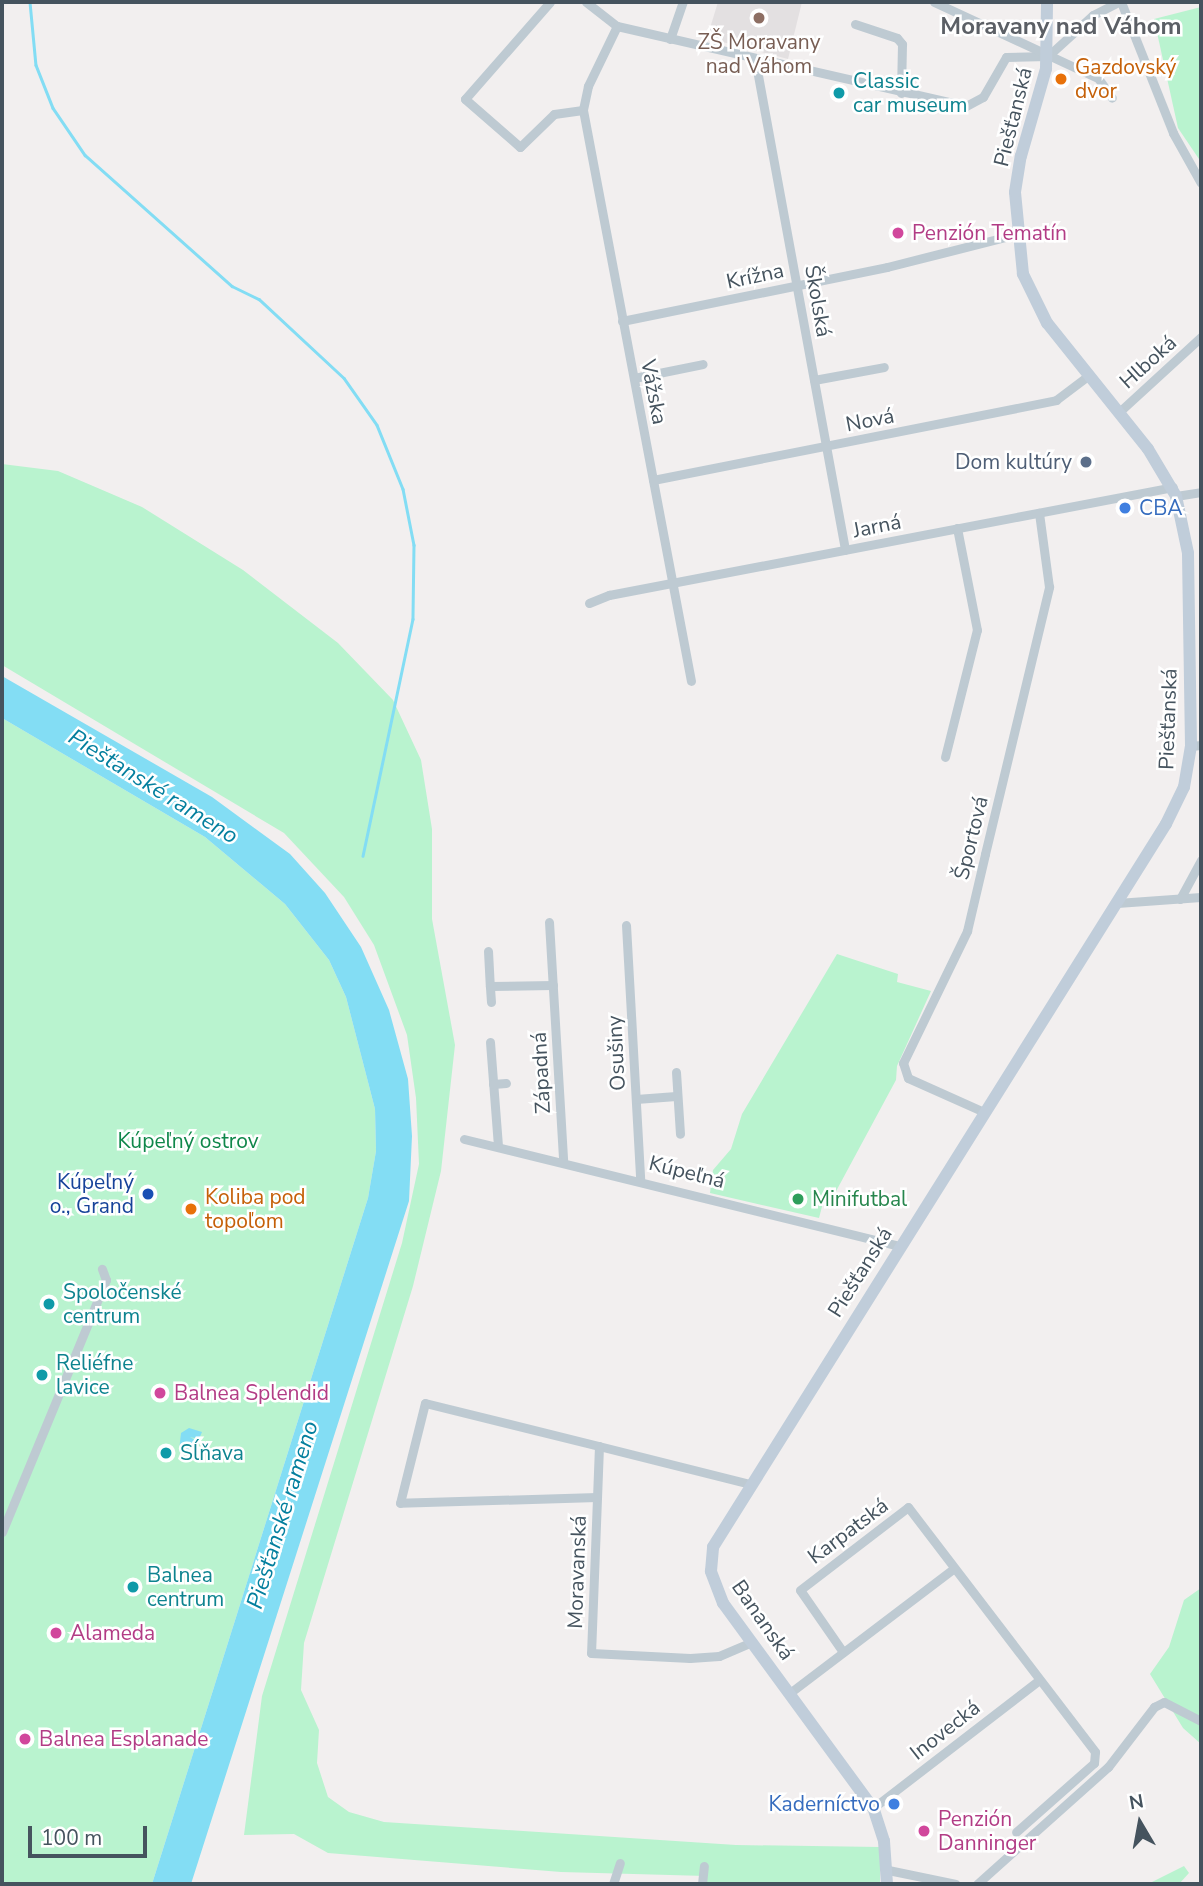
<!DOCTYPE html>
<meta charset="utf-8">
<style>
body{margin:0}
#map{position:relative;width:1203px;height:1886px;overflow:hidden;background:#f2efef;font-family:"Nunito Sans",sans-serif}
div>[style]{position:absolute}
.education>*{inset:0;background:#e3e0e1}
.green>*{inset:0;background:#b9f3cf}
.water>*{inset:0;background:#83ddf4}
.stream>*{height:2.5px;margin:-1.25px;padding:0 1.25px;transform-origin:1.25px;border-radius:1.25px;background:#83ddf4}
.street>*{height:9px;margin:-4.5px;padding:0 4.5px;transform-origin:4.5px;border-radius:4.5px;background:#becad2}
.secondary>*{height:12px;margin:-6px;padding:0 6px;transform-origin:6px;border-radius:6px;background:#c0cdda}
.dots>*{width:19px;height:19px;translate:-50% -50%;box-sizing:border-box;border:4px solid #fff;border-radius:50%}
span{translate:-50% -50%;white-space:nowrap;text-align:center;line-height:1.15;-webkit-text-stroke:5px #fff;paint-order:stroke}
.education-label{font-size:21px;color:#785e54}
.food-label{font-size:21px;color:#c56008}
.left{translate:0 -50%;text-align:left}
.culture-label{font-size:21px;color:#0d838f}
.street-label{font-size:21px;color:#45535e}
.hotel-label{font-size:21px;color:#b23c85}
.service-label{font-size:21px;color:#4e5e75}
.right{translate:-100% -50%;text-align:right}
.shop-label{font-size:21px;color:#366cbe}
.park-label{font-size:21px;color:#0f874a}
.transit-label{font-size:21px;color:#164399}
.leisure-label{font-size:21px;color:#27864d}
.water-label{font-size:23px;color:#037f9e;font-style:italic}
.quarter-label{font-size:24px;color:#5b5f65;font-weight:700}
.frame{position:absolute;inset:0;border:4px solid #45535e;pointer-events:none}
.north{position:absolute;left:1105px;top:1788px;width:70px;height:70px;-webkit-text-stroke:5px #fff;paint-order:stroke;rotate:350deg;font-size:19px;font-weight:700;line-height:28px;text-align:center;color:#45535e}
.north::after{content:'';display:block;margin:auto;width:24px;height:32px;background:#45535e;clip-path:polygon(50% 0,100% 100%,50% 72%,0 100%)}
.scale{position:absolute;left:28px;top:1826px;width:119px;height:32px;box-sizing:border-box;border:4px solid #45535e;border-top:0;padding-left:9px;font-size:21px;line-height:24px;white-space:nowrap;color:#45535e;-webkit-text-stroke:5px #fff;paint-order:stroke}
</style>
<div id="map">
<div class="education">
<i style="clip-path:polygon(718px 2px,802px 2px,788px 59px,707px 38px)"></i>
</div>
<div class="green">
<i style="clip-path:polygon(1201px 7px,1201px 162px,1178px 128px,1154px 19px)"></i>
<i style="clip-path:polygon(2px 464px,58px 471px,142px 507px,243px 570px,338px 643px,393px 700px,421px 760px,432px 829px,432px 919px,455px 1045px,441px 1171px,413px 1286px,304px 1643px,301px 1690px,319px 1730px,317px 1763px,328px 1797px,349px 1812px,384px 1822px,736px 1845px,880px 1847px,880px 1884px,706px 1884px,706px 1876px,561px 1872px,328px 1853px,294px 1834px,244px 1835px,262px 1696px,402px 1243px,419px 1164px,416px 1098px,407px 1035px,374px 945px,344px 897px,284px 833px,2px 665px)"></i>
<i style="clip-path:polygon(2px 718px,205px 837px,285px 904px,329px 960px,346px 997px,375px 1109px,376px 1151px,368px 1198px,152px 1884px,2px 1884px)"></i>
<i style="clip-path:polygon(837px 954px,898px 974px,897px 982px,931px 991px,897px 1066px,896px 1080px,834px 1195px,825px 1195px,819px 1218px,710px 1193px,713px 1170px,731px 1149px,742px 1114px)"></i>
<i style="clip-path:polygon(1201px 1588px,1201px 1744px,1183px 1728px,1150px 1674px,1169px 1647px,1184px 1600px)"></i>
<i style="clip-path:polygon(1184px 1866px,1189px 1873px,1179px 1884px,1148px 1884px)"></i>
</div>
<div class="water">
<i style="clip-path:polygon(2px 676px,212px 797px,290px 854px,325px 893px,361px 947px,389px 1010px,408px 1079px,412px 1136px,409px 1201px,191px 1884px,152px 1884px,368px 1198px,376px 1151px,375px 1109px,346px 997px,329px 960px,285px 904px,205px 837px,2px 718px)"></i>
<i style="clip-path:polygon(189px 1428px,202px 1432px,199px 1439px,190px 1437px,198px 1442px,191px 1455px,179px 1451px,181px 1433px)"></i>
</div>
<div class="stream">
<i style="left:30px;top:2px;width:63px;rotate:84.6deg"></i>
<i style="left:36px;top:65px;width:46px;rotate:68.4deg"></i>
<i style="left:53px;top:108px;width:57px;rotate:55.8deg"></i>
<i style="left:85px;top:155px;width:197px;rotate:41.7deg"></i>
<i style="left:232px;top:286px;width:30px;rotate:26deg"></i>
<i style="left:259px;top:299px;width:116px;rotate:42.9deg"></i>
<i style="left:344px;top:378px;width:57px;rotate:54.9deg"></i>
<i style="left:377px;top:425px;width:69px;rotate:67.9deg"></i>
<i style="left:403px;top:489px;width:57px;rotate:78.9deg"></i>
<i style="left:414px;top:545px;width:74px;rotate:90.8deg"></i>
<i style="left:413px;top:619px;width:242px;rotate:101.9deg"></i>
</div>
<div class="street">
<i style="left:550px;top:2px;width:129px;rotate:131.2deg"></i>
<i style="left:465px;top:99px;width:73px;rotate:41.1deg"></i>
<i style="left:520px;top:147px;width:47px;rotate:-44.1deg"></i>
<i style="left:554px;top:114px;width:29px;rotate:-8deg"></i>
<i style="left:586px;top:2px;width:39px;rotate:38deg"></i>
<i style="left:617px;top:26px;width:358px;rotate:12.9deg"></i>
<i style="left:966px;top:106px;width:19px;rotate:-28deg"></i>
<i style="left:983px;top:97px;width:46px;rotate:-60.1deg"></i>
<i style="left:1006px;top:57px;width:42px;rotate:-1.4deg"></i>
<i style="left:1048px;top:56px;width:61px;rotate:-42.3deg"></i>
<i style="left:1093px;top:15px;width:29px;rotate:-27deg"></i>
<i style="left:934px;top:2px;width:181px;rotate:24.9deg"></i>
<i style="left:1098px;top:78px;width:24px;rotate:55deg"></i>
<i style="left:1121px;top:2px;width:141px;rotate:68.3deg"></i>
<i style="left:1173px;top:133px;width:57px;rotate:60.8deg"></i>
<i style="left:855px;top:24px;width:44px;rotate:18.4deg"></i>
<i style="left:897px;top:38px;width:8px;rotate:50deg"></i>
<i style="left:902px;top:44px;width:49px;rotate:91.2deg"></i>
<i style="left:617px;top:26px;width:67px;rotate:115.8deg"></i>
<i style="left:588px;top:86px;width:25px;rotate:102deg"></i>
<i style="left:583px;top:110px;width:581px;rotate:79.29deg"></i>
<i style="left:670px;top:39px;width:39px;rotate:-71deg"></i>
<i style="left:755px;top:59px;width:499px;rotate:79.6deg"></i>
<i style="left:622px;top:321px;width:270px;rotate:-11.5deg"></i>
<i style="left:887px;top:267px;width:134px;rotate:-14.2deg"></i>
<i style="left:634px;top:378px;width:70px;rotate:-11.5deg"></i>
<i style="left:814px;top:380px;width:71px;rotate:-10.5deg"></i>
<i style="left:1118px;top:413px;width:113px;rotate:-42.5deg"></i>
<i style="left:653px;top:480px;width:411px;rotate:-11.2deg"></i>
<i style="left:1056px;top:400px;width:39px;rotate:-37deg"></i>
<i style="left:1176px;top:496px;width:25px;rotate:-9deg"></i>
<i style="left:589px;top:603px;width:22px;rotate:-22deg"></i>
<i style="left:609px;top:595px;width:574px;rotate:-10.84deg"></i>
<i style="left:1191px;top:746px;width:10px;rotate:-6deg"></i>
<i style="left:945px;top:757px;width:131px;rotate:-75.9deg"></i>
<i style="left:977px;top:630px;width:104px;rotate:-101.1deg"></i>
<i style="left:1180px;top:899px;width:44px;rotate:-61.7deg"></i>
<i style="left:1117px;top:903px;width:84px;rotate:-4.1deg"></i>
<i style="left:549px;top:922px;width:238px;rotate:86.6deg"></i>
<i style="left:626px;top:925px;width:254px;rotate:86.8deg"></i>
<i style="left:488px;top:951px;width:35px;rotate:87deg"></i>
<i style="left:491px;top:1002px;width:16px;rotate:-94deg"></i>
<i style="left:490px;top:986px;width:63px;rotate:-0.9deg"></i>
<i style="left:490px;top:1042px;width:103px;rotate:85.6deg"></i>
<i style="left:676px;top:1072px;width:62px;rotate:86.3deg"></i>
<i style="left:493px;top:1084px;width:13px;rotate:-4deg"></i>
<i style="left:636px;top:1099px;width:40px;rotate:-4.3deg"></i>
<i style="left:984px;top:1112px;width:83px;rotate:-155.9deg"></i>
<i style="left:908px;top:1078px;width:16px;rotate:-108deg"></i>
<i style="left:903px;top:1063px;width:147px;rotate:-64.1deg"></i>
<i style="left:967px;top:931px;width:79px;rotate:-76.8deg"></i>
<i style="left:985px;top:854px;width:275px;rotate:-76.5deg"></i>
<i style="left:1049px;top:587px;width:75px;rotate:-97.7deg"></i>
<i style="left:464px;top:1139px;width:449px;rotate:13.8deg"></i>
<i style="left:750px;top:1484px;width:156px;rotate:-165.9deg"></i>
<i style="left:599px;top:1446px;width:207px;rotate:92.2deg"></i>
<i style="left:591px;top:1653px;width:99px;rotate:2.9deg"></i>
<i style="left:690px;top:1658px;width:29px;rotate:-4deg"></i>
<i style="left:719px;top:1656px;width:36px;rotate:-23deg"></i>
<i style="left:597px;top:1497px;width:197px;rotate:178.3deg"></i>
<i style="left:400px;top:1503px;width:103px;rotate:-76deg"></i>
<i style="left:425px;top:1403px;width:179px;rotate:13.9deg"></i>
<i style="left:2px;top:1532px;width:273px;rotate:-67.6deg"></i>
<i style="left:106px;top:1280px;width:12px;rotate:-110deg"></i>
<i style="left:843px;top:1652px;width:75px;rotate:-124.7deg"></i>
<i style="left:800px;top:1590px;width:136px;rotate:-37.5deg"></i>
<i style="left:908px;top:1507px;width:308px;rotate:52.6deg"></i>
<i style="left:1095px;top:1752px;width:11px;rotate:95deg"></i>
<i style="left:1094px;top:1763px;width:104px;rotate:138.5deg"></i>
<i style="left:791px;top:1692px;width:203px;rotate:-37.2deg"></i>
<i style="left:873px;top:1808px;width:210px;rotate:-37.6deg"></i>
<i style="left:888px;top:1870px;width:69px;rotate:11.6deg"></i>
<i style="left:613px;top:1884px;width:22px;rotate:-72deg"></i>
<i style="left:702px;top:1884px;width:18px;rotate:-84deg"></i>
<i style="left:977px;top:1884px;width:176px;rotate:-41.8deg"></i>
<i style="left:1108px;top:1767px;width:76px;rotate:-52.5deg"></i>
<i style="left:1154px;top:1707px;width:11px;rotate:-27deg"></i>
<i style="left:1164px;top:1702px;width:42px;rotate:27.2deg"></i>
</div>
<div class="secondary">
<i style="left:887px;top:1884px;width:43px;rotate:-94deg"></i>
<i style="left:884px;top:1841px;width:35px;rotate:-108deg"></i>
<i style="left:873px;top:1808px;width:254px;rotate:-126.2deg"></i>
<i style="left:723px;top:1603px;width:34px;rotate:-111deg"></i>
<i style="left:711px;top:1571px;width:24px;rotate:-85deg"></i>
<i style="left:713px;top:1547px;width:853px;rotate:-57.93deg"></i>
<i style="left:1166px;top:824px;width:41px;rotate:-64.1deg"></i>
<i style="left:1184px;top:787px;width:42px;rotate:-80.3deg"></i>
<i style="left:1191px;top:746px;width:193px;rotate:-90.9deg"></i>
<i style="left:1188px;top:553px;width:58px;rotate:-101.9deg"></i>
<i style="left:1176px;top:496px;width:55px;rotate:-120.8deg"></i>
<i style="left:1148px;top:449px;width:161px;rotate:-128.7deg"></i>
<i style="left:1047px;top:323px;width:55px;rotate:-116.1deg"></i>
<i style="left:1023px;top:274px;width:82px;rotate:-95.6deg"></i>
<i style="left:1015px;top:192px;width:36px;rotate:-81deg"></i>
<i style="left:1021px;top:156px;width:91px;rotate:-74deg"></i>
<i style="left:1046px;top:69px;width:67px;rotate:-89.1deg"></i>
</div>
<div class="dots">
<i style="left:759px;top:18px;background:#8d6e63"></i>
<i style="left:1061px;top:79px;background:#e8710a"></i>
<i style="left:839px;top:93px;background:#0f9aa8"></i>
<i style="left:898px;top:233px;background:#d1479c"></i>
<i style="left:1086px;top:462px;background:#5c6f8a"></i>
<i style="left:1125px;top:508px;background:#3f7fe0"></i>
<i style="left:148px;top:1194px;background:#1a4fb4"></i>
<i style="left:798px;top:1199px;background:#2e9e5b"></i>
<i style="left:191px;top:1209px;background:#e8710a"></i>
<i style="left:49px;top:1304px;background:#0f9aa8"></i>
<i style="left:42px;top:1375px;background:#0f9aa8"></i>
<i style="left:160px;top:1393px;background:#d1479c"></i>
<i style="left:166px;top:1453px;background:#0f9aa8"></i>
<i style="left:133px;top:1587px;background:#0f9aa8"></i>
<i style="left:56px;top:1633px;background:#d1479c"></i>
<i style="left:25px;top:1739px;background:#d1479c"></i>
<i style="left:894px;top:1804px;background:#3f7fe0"></i>
<i style="left:924px;top:1831px;background:#d1479c"></i>
</div>
<div class="education-label">
<span style="left:759px;top:54px">ZŠ Moravany<br>nad Váhom</span>
</div>
<div class="food-label">
<span class="left" style="left:1075px;top:79px">Gazdovský<br>dvor</span>
<span class="left" style="left:205px;top:1209px">Koliba pod<br>topoľom</span>
</div>
<div class="culture-label">
<span class="left" style="left:853px;top:93px">Classic<br>car museum</span>
<span class="left" style="left:63px;top:1304px">Spoločenské<br>centrum</span>
<span class="left" style="left:56px;top:1375px">Reliéfne<br>lavice</span>
<span class="left" style="left:180px;top:1453px">Sĺňava</span>
<span class="left" style="left:147px;top:1587px">Balnea<br>centrum</span>
</div>
<div class="street-label">
<span style="left:1013px;top:117px;rotate:-76deg">Piešťanská</span>
<span style="left:755px;top:276px;rotate:-12deg">Krížna</span>
<span style="left:818px;top:301px;rotate:80deg">Školská</span>
<span style="left:1148px;top:362px;rotate:-42deg">Hlboká</span>
<span style="left:654px;top:392px;rotate:79deg">Vážska</span>
<span style="left:870px;top:420px;rotate:-11deg">Nová</span>
<span style="left:877px;top:526px;rotate:-11deg">Jarná</span>
<span style="left:1168px;top:719px;rotate:-88deg">Piešťanská</span>
<span style="left:971px;top:838px;rotate:-76deg">Športová</span>
<span style="left:616px;top:1053px;rotate:-93deg">Osušiny</span>
<span style="left:541px;top:1073px;rotate:-93deg">Západná</span>
<span style="left:687px;top:1172px;rotate:14deg">Kúpeľná</span>
<span style="left:860px;top:1272px;rotate:-58deg">Piešťanská</span>
<span style="left:848px;top:1531px;rotate:-37deg">Karpatská</span>
<span style="left:577px;top:1572px;rotate:-88deg">Moravanská</span>
<span style="left:763px;top:1620px;rotate:55deg">Bananská</span>
<span style="left:945px;top:1730px;rotate:-38deg">Inovecká</span>
</div>
<div class="hotel-label">
<span class="left" style="left:912px;top:233px">Penzión Tematín</span>
<span class="left" style="left:174px;top:1393px">Balnea Splendid</span>
<span class="left" style="left:70px;top:1633px">Alameda</span>
<span class="left" style="left:39px;top:1739px">Balnea Esplanade</span>
<span class="left" style="left:938px;top:1831px">Penzión<br>Danninger</span>
</div>
<div class="service-label">
<span class="right" style="left:1072px;top:462px">Dom kultúry</span>
</div>
<div class="shop-label">
<span class="left" style="left:1139px;top:508px">CBA</span>
<span class="right" style="left:880px;top:1804px">Kaderníctvo</span>
</div>
<div class="park-label">
<span style="left:188px;top:1141px">Kúpeľný ostrov</span>
</div>
<div class="transit-label">
<span class="right" style="left:134px;top:1194px">Kúpeľný<br>o., Grand</span>
</div>
<div class="leisure-label">
<span class="left" style="left:812px;top:1199px">Minifutbal</span>
</div>
<div class="water-label">
<span style="left:153px;top:787px;rotate:32deg">Piešťanské rameno</span>
<span style="left:283px;top:1515px;rotate:-73deg">Piešťanské rameno</span>
</div>
<div class="quarter-label">
<span style="left:1061px;top:27px">Moravany nad Váhom</span>
</div>
<div class="frame"></div>
<div class="north">N</div>
<div class="scale">100 m</div>
</div>
